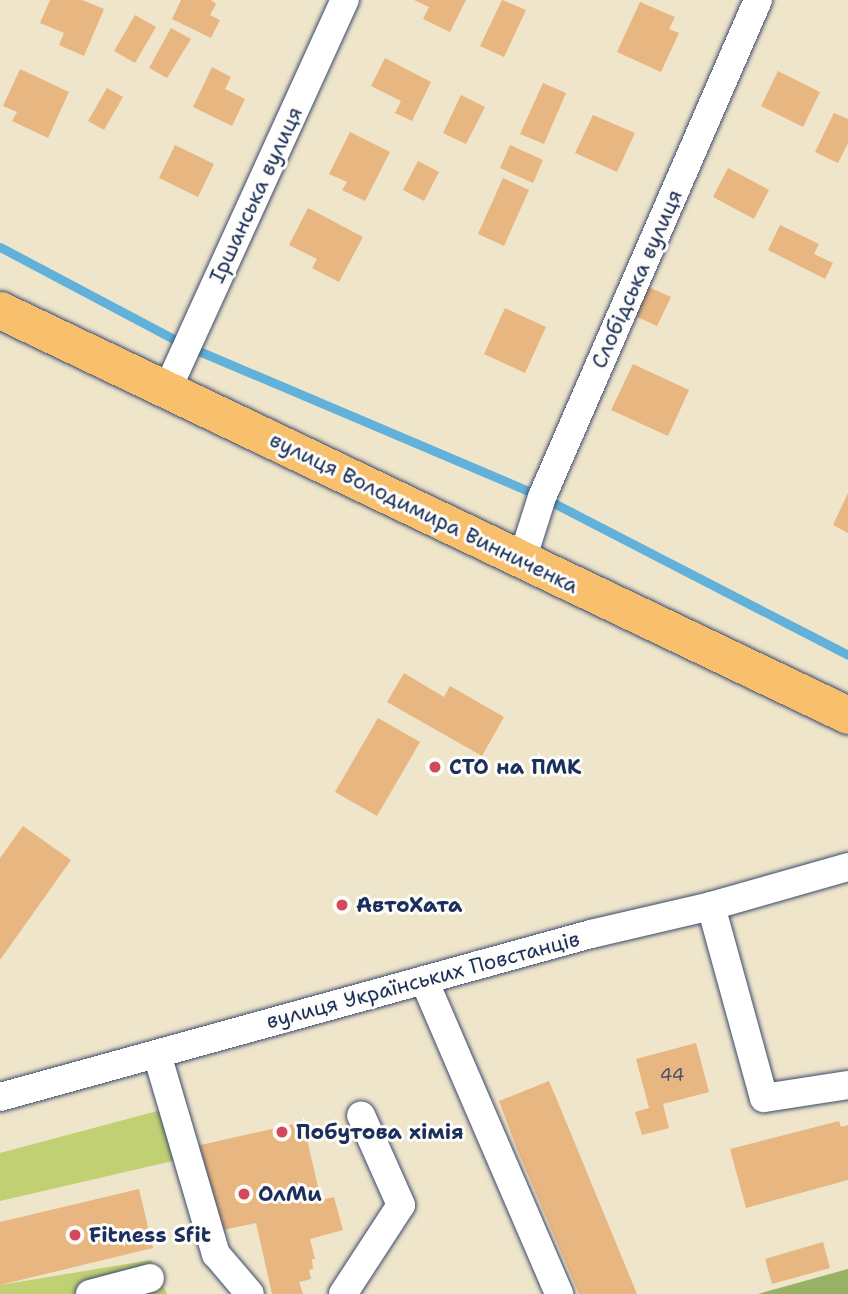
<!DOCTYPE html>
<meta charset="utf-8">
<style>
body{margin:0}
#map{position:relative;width:848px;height:1294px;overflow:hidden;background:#efe5ca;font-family:"Shantell Sans",sans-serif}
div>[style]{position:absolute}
.green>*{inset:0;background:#c0d073}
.forest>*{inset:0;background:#98b265}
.stream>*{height:9px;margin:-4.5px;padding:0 4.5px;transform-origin:4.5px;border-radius:4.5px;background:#61b1db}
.building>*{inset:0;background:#e8b680}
.roads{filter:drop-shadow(0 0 2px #3b4a6e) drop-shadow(0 0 2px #3b4a6e)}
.minor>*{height:28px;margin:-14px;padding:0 14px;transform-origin:14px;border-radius:14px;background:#fff}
.major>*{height:37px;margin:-18.5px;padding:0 18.5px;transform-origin:18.5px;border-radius:18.5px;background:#f8bf6c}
.dots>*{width:19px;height:19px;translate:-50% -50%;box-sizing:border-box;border:4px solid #fdfcf7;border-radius:50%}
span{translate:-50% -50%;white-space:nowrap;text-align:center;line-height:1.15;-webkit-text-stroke:6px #fdfcf7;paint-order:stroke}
.number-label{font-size:18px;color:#4e5166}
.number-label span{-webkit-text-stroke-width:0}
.street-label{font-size:21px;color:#1b2f5e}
.poi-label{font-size:21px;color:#1b2f5e;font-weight:700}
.left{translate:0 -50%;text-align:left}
</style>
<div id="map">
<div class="green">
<i style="clip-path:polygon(161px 1110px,177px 1160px,0 1201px,0 1153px)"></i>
<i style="clip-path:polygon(151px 1260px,167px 1294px,0 1294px,0 1285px)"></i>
</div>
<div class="forest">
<i style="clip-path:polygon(848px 1269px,848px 1294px,758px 1294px,772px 1290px)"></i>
</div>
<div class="stream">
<i style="left:0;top:247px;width:212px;rotate:27.9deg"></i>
<i style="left:187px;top:346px;width:386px;rotate:23deg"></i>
<i style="left:542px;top:497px;width:344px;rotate:27.3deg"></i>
</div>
<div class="building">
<i style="clip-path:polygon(50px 0,82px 0,104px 9px,84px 56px,59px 45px,64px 33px,40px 23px)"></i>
<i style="clip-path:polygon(181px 0,211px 0,216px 4px,210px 15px,220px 20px,211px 38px,172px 19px)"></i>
<i style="clip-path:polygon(414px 0,466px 0,450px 32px,423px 19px,429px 7px)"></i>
<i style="clip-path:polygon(502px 0,526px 10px,504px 57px,480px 46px)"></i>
<i style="clip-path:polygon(640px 2px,675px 17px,669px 29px,679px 33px,661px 72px,617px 52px)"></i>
<i style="clip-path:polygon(135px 15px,156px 27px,135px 63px,114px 51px)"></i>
<i style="clip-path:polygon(171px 28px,191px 39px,167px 78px,149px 68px)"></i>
<i style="clip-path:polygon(385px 58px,431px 82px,412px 121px,395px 113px,401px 101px,371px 86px)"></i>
<i style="clip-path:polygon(212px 67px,231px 77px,225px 89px,245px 99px,232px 126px,193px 107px)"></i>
<i style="clip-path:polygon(20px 69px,69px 92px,48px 138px,12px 121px,17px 112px,3px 106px)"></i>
<i style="clip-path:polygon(778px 71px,820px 92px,803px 127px,761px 106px)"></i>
<i style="clip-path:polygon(543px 83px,566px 93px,544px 144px,520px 134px)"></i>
<i style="clip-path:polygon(107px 88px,123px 97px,104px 130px,88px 121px)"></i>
<i style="clip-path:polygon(461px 95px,485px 107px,466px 144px,443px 133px)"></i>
<i style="clip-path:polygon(834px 113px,848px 119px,848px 143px,838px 163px,815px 152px)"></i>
<i style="clip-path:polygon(593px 115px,635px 133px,617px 172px,575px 153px)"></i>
<i style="clip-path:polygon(350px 132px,390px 152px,365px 201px,342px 190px,347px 182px,329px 174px)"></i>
<i style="clip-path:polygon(175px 145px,214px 164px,198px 197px,159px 178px)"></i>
<i style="clip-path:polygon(510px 145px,543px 160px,533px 183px,500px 168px)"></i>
<i style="clip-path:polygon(418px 161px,439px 172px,424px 201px,403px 190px)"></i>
<i style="clip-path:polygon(728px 168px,769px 190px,754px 219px,713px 197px)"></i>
<i style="clip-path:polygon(503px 178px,529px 190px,504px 246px,478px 234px)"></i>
<i style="clip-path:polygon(308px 208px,363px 237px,339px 282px,312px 268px,317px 259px,289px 245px)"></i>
<i style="clip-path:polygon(780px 225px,819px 244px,814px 254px,833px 263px,825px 279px,768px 250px)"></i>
<i style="clip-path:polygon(646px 286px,671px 297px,657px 326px,633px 315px)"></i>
<i style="clip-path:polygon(505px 308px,546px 327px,525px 373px,484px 354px)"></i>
<i style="clip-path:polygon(633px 364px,689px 390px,668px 436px,611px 410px)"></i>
<i style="clip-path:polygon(848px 493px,848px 533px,833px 525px)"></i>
<i style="clip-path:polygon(404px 673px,444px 697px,450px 686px,504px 717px,482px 756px,387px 702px)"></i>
<i style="clip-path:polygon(378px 718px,420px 742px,377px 816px,335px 792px)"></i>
<i style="clip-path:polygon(23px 826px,71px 860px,0 960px,0 858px)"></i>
<i style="clip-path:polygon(696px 1043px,709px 1092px,663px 1104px,669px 1128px,642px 1135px,635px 1112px,649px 1108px,636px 1059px)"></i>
<i style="clip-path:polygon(549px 1081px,569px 1129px,637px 1294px,579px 1294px,517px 1149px,499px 1101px)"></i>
<i style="clip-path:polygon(839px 1121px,841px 1127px,848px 1125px,848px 1180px,746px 1208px,730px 1149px)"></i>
<i style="clip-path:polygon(303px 1122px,321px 1200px,334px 1197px,343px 1230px,310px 1239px,315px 1259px,312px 1259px,313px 1269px,309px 1270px,311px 1279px,299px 1282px,303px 1294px,272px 1294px,256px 1223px,214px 1232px,196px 1146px)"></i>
<i style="clip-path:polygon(139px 1189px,153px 1248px,0 1285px,0 1222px)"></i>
<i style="clip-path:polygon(823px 1242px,830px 1268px,772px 1284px,765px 1259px)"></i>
</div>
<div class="roads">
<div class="minor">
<i style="left:167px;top:390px;width:429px;rotate:-65.5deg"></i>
<i style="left:522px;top:560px;width:66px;rotate:-72.4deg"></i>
<i style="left:542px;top:497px;width:542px;rotate:-66.51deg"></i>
<i style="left:711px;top:906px;width:199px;rotate:74.6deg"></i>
<i style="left:764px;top:1098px;width:85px;rotate:-8.8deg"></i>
<i style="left:424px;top:980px;width:342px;rotate:66.7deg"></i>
<i style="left:157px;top:1054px;width:209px;rotate:73.6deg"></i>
<i style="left:216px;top:1254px;width:52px;rotate:49.6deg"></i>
<i style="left:0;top:1097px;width:613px;rotate:-15.42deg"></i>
<i style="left:591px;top:934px;width:123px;rotate:-13.1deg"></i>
<i style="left:711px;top:906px;width:142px;rotate:-15.9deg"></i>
<i style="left:90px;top:1294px;width:62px;rotate:-14.9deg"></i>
<i style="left:343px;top:1294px;width:106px;rotate:-56.9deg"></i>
<i style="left:401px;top:1205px;width:98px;rotate:-114deg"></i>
</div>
<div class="major">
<i style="left:0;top:310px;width:940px;rotate:25.53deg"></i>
</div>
</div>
<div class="dots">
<i style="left:435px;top:767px;background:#d1495b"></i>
<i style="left:342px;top:905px;background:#d1495b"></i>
<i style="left:282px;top:1132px;background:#d1495b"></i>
<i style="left:244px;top:1194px;background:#d1495b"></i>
<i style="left:75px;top:1235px;background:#d1495b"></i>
</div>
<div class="number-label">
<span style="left:672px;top:1075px">44</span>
</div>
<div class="street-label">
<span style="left:256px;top:195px;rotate:-65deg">Іршанська вулиця</span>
<span style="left:637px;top:279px;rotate:-66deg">Слобідська вулиця</span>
<span style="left:424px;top:513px;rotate:26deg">вулиця Володимира Винниченка</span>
<span style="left:423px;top:980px;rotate:-15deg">вулиця Українських Повстанців</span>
</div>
<div class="poi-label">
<span class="left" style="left:449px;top:767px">СТО на ПМК</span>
<span class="left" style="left:356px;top:905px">АвтоХата</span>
<span class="left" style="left:296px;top:1132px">Побутова хімія</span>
<span class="left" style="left:258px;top:1194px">ОлМи</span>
<span class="left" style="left:89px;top:1235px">Fitness Sfit</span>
</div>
</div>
